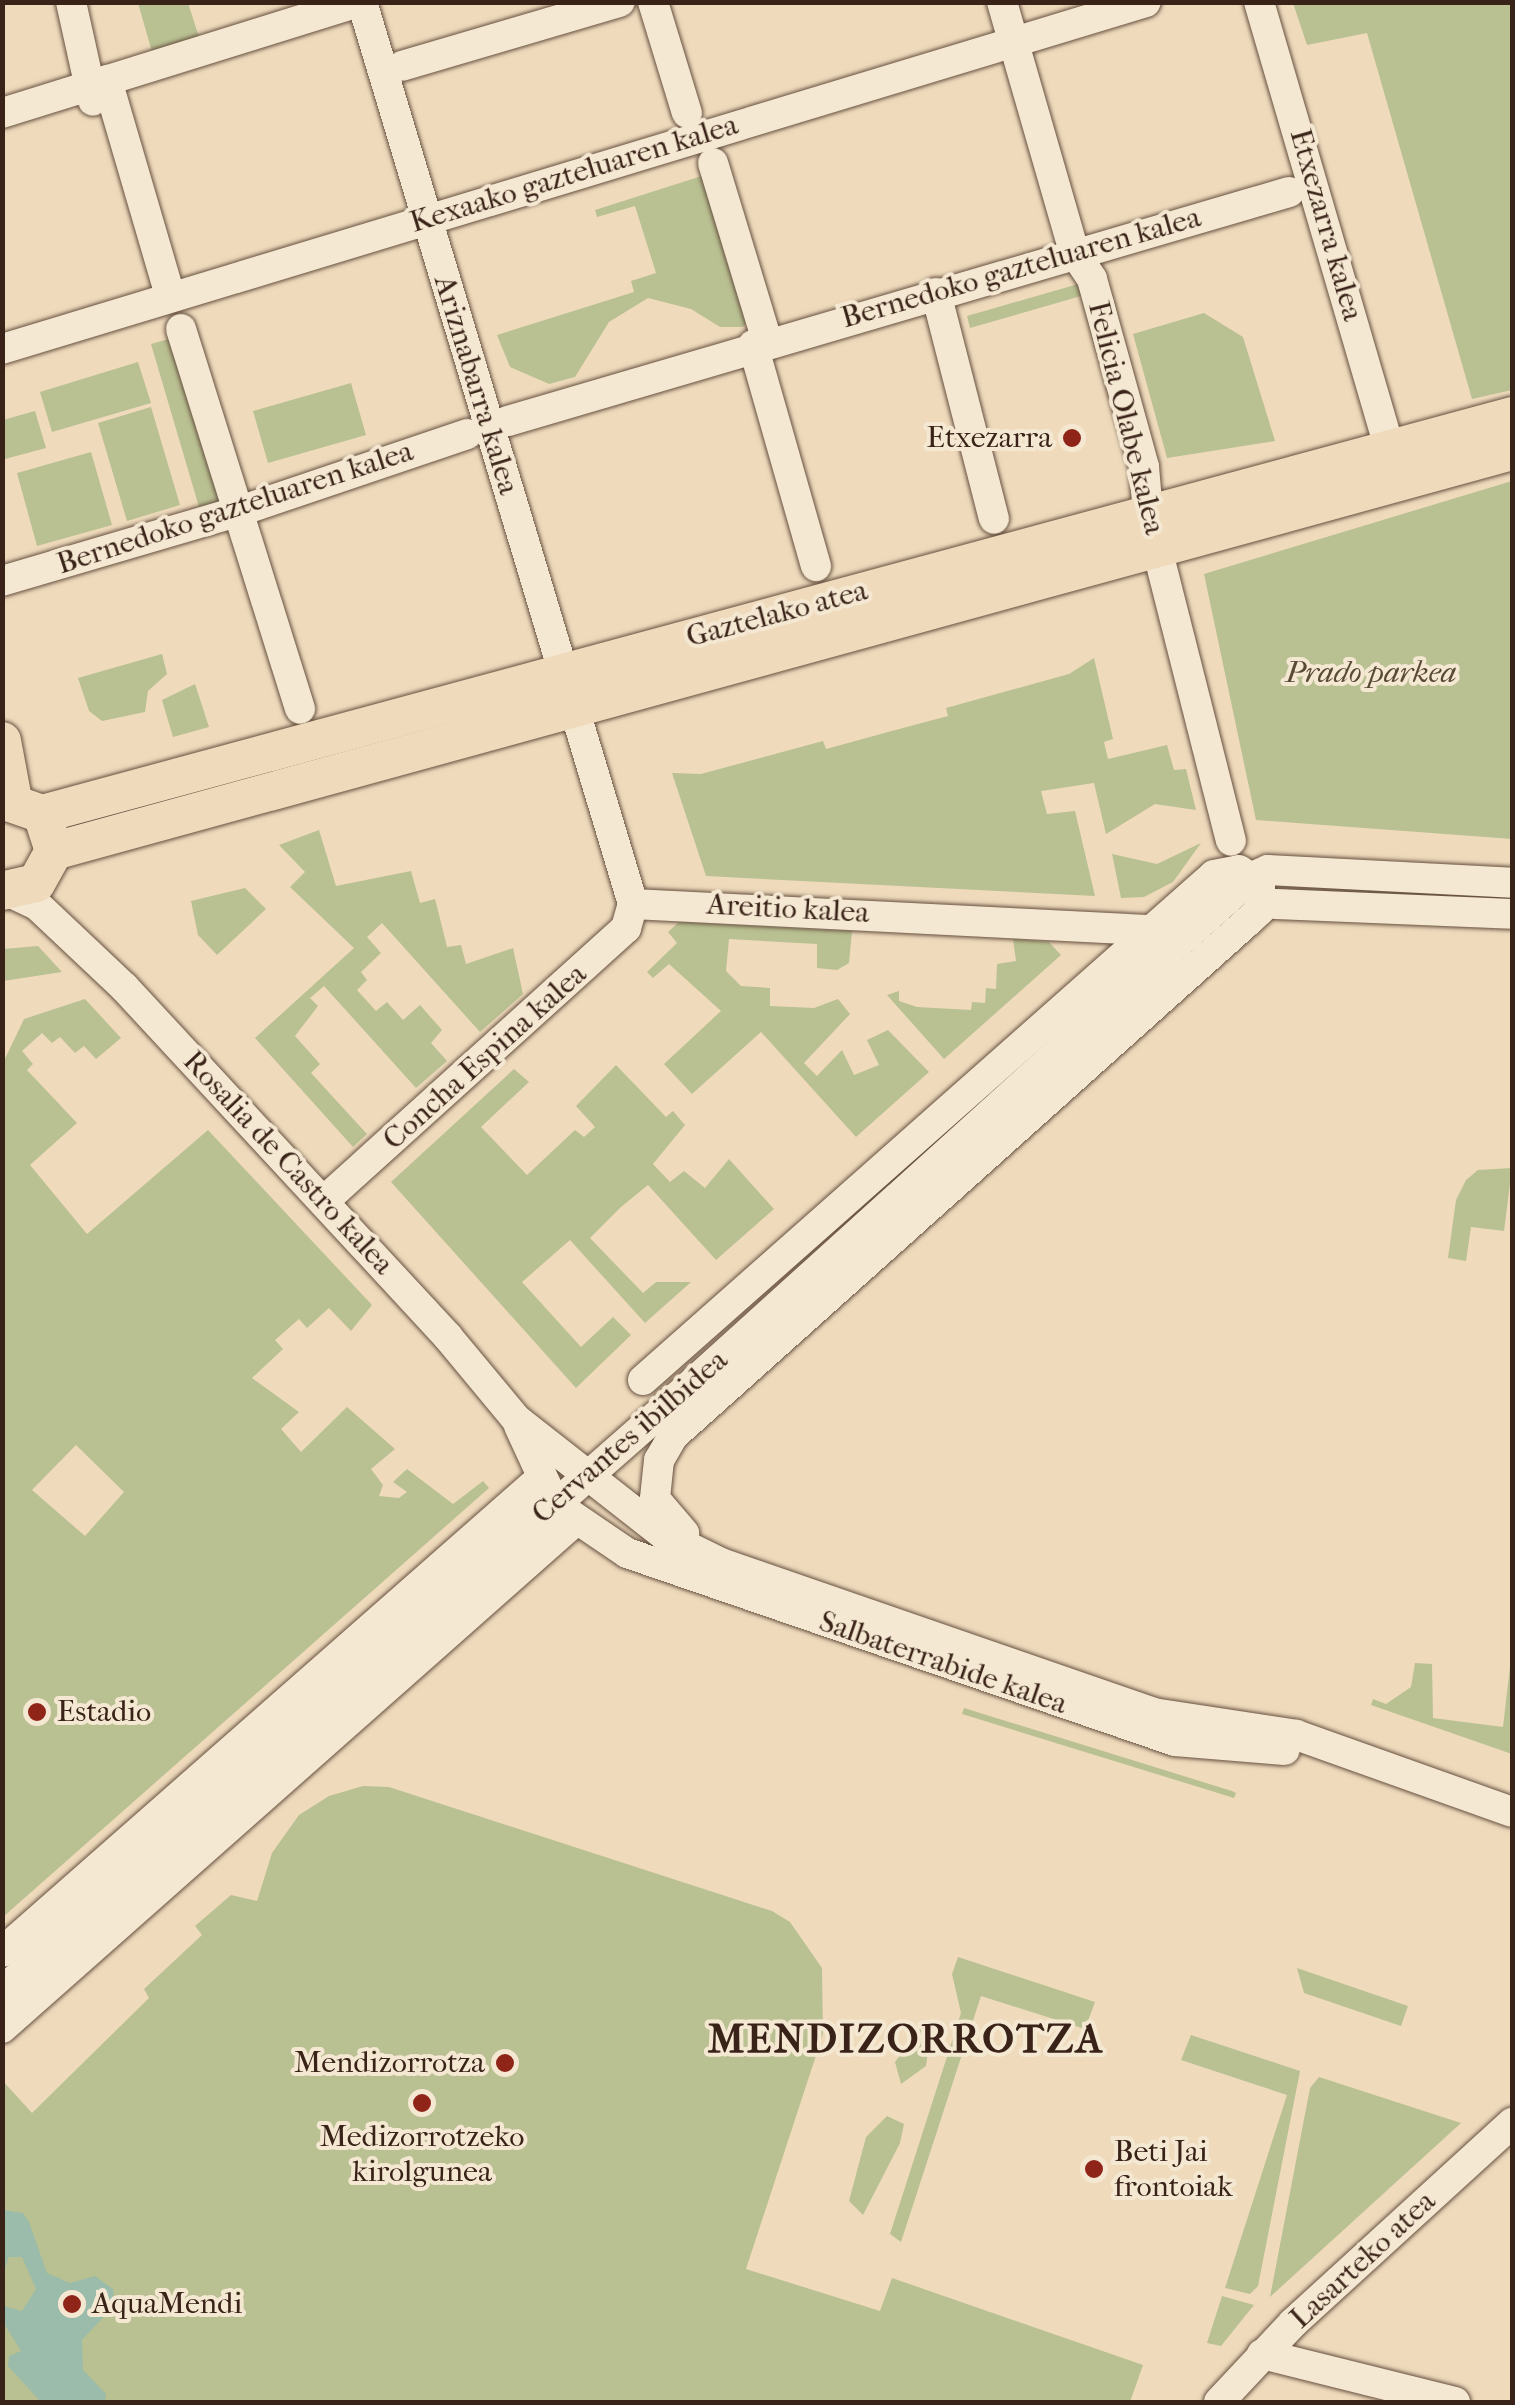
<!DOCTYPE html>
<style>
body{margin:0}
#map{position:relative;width:1515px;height:2405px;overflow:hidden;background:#efdbbc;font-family:"IM FELL French Canon",serif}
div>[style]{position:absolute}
.green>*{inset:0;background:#b9c091}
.water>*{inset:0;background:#9bbcaa}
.roads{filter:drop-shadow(0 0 2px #665040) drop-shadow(0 0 2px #665040)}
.minor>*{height:30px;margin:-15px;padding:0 15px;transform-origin:15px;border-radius:15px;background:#f5e8d3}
.major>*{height:38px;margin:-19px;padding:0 19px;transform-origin:19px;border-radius:19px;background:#efdbbc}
.dots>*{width:28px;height:28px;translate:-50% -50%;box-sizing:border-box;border:5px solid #f5e8d3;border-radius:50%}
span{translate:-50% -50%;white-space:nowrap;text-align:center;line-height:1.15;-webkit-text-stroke:8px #f5e8d3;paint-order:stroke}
.street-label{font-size:30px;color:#392217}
.poi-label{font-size:30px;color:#392217}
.right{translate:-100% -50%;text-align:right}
.left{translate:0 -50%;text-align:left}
.park-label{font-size:30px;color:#594a36;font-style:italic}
.district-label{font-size:40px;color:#392217;font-weight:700;letter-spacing:2.5px}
.frame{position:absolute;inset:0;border:5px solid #392217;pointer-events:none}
</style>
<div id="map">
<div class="green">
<i style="clip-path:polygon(138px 3px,188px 3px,199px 37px,152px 52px)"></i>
<i style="clip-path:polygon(1293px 3px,1510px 3px,1512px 390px,1472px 399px,1367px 33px,1307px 45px)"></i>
<i style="clip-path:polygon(708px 174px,750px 318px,743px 327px,720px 327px,691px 309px,648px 298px,609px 322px,575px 377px,549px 384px,510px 367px,497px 335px,634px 292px,631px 281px,656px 273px,635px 206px,597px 217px,595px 210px)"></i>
<i style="clip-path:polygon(1085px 282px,1088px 294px,970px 328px,967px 316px)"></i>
<i style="clip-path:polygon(1204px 313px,1243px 337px,1275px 441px,1167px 458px,1133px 334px)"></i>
<i style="clip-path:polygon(172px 338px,220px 501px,199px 507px,151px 344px)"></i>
<i style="clip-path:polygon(138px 362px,151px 403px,52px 432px,40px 392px)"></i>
<i style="clip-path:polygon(351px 383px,366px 435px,268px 463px,253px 411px)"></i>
<i style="clip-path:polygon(151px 407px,180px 505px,127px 521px,98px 423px)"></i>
<i style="clip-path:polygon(35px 411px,46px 448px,5px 459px,3px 420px)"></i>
<i style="clip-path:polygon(91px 452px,112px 525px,37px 546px,17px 473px)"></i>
<i style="clip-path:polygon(1512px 481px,1512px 839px,1256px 820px,1204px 574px)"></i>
<i style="clip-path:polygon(162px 654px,167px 674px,148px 691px,145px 712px,102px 721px,89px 711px,78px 678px)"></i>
<i style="clip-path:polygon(1094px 658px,1113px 739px,1104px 742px,1108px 759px,1167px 745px,1174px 770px,1186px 769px,1196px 810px,1155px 804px,1106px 834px,1094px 783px,1041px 791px,1047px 814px,1075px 811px,1095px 896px,706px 876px,672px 773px,701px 774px,823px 741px,826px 749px,888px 732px,948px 716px,946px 708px,1069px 674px)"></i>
<i style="clip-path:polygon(195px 684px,209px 727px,173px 737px,162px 700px)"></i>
<i style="clip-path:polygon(319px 830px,336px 886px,411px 871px,420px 903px,435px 899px,447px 947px,461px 945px,466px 964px,513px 948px,523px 994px,480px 1032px,382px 923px,367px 937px,381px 953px,361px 972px,367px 980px,357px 990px,376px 1011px,387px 1002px,403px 1020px,420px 1005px,442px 1030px,431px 1043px,447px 1061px,416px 1088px,324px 986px,310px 998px,318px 1006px,295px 1036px,320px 1064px,311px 1073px,367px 1134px,353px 1147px,255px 1038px,354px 948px,290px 887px,305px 872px,279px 845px)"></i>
<i style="clip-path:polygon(1201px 843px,1173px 882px,1144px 897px,1121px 898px,1112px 854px,1157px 864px)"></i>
<i style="clip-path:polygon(245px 888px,266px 909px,217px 955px,198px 935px,191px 901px)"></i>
<i style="clip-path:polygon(679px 922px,852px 931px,849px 963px,837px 970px,817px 968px,817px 944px,729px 939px,726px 971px,741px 986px,770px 988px,770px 1006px,814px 1008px,838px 999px,850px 1014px,804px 1063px,817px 1076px,842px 1050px,854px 1075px,879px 1065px,867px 1040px,888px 1030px,929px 1072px,856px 1137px,761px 1032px,692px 1094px,664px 1064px,721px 1011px,669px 964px,653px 978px,647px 972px,677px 943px,668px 932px)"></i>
<i style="clip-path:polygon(1013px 939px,1049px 942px,1061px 955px,944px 1059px,887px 995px,899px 991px,899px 1001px,917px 1007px,971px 1010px,972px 1002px,985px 1003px,986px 988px,996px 989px,997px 964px,1016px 961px)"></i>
<i style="clip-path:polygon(38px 946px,62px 972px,3px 981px,3px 949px)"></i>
<i style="clip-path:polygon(evenodd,85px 999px,121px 1038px,96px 1059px,84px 1046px,75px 1053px,60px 1037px,52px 1043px,42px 1033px,22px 1051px,33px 1064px,27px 1070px,77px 1123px,30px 1165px,87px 1234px,208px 1130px,372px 1305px,351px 1331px,329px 1308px,307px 1328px,299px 1319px,275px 1340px,283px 1349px,252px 1378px,299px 1412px,281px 1429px,301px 1452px,347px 1407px,395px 1449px,371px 1469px,383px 1485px,379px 1496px,399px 1498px,407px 1492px,393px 1482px,407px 1469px,453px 1504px,483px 1481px,489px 1488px,3px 1917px,3px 1063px,24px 1019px,85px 999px,76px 1445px,124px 1492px,85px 1536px,32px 1490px,76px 1445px)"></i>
<i style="clip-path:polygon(616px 1065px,666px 1117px,673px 1111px,685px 1125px,653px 1164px,670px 1182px,684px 1171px,705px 1188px,729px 1159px,774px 1209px,716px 1260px,648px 1185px,621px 1207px,590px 1238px,643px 1293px,656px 1282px,691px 1282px,645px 1323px,570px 1240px,522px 1282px,581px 1347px,613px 1317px,631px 1335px,576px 1388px,391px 1182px,514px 1069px,529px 1082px,481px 1127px,527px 1175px,575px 1130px,584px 1137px,595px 1127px,576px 1106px)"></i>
<i style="clip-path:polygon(1512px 1168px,1504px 1231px,1471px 1227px,1466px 1261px,1448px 1258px,1456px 1200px,1466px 1180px,1478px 1170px)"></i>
<i style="clip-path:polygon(1512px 1649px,1512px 1754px,1371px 1705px,1373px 1699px,1386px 1704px,1411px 1687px,1415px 1663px,1432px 1664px,1433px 1718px,1503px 1727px)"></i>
<i style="clip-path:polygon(964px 1708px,1232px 1791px,1236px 1793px,1234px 1798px,962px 1714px)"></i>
<i style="clip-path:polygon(363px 1786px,389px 1787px,772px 1911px,790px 1922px,822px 1968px,823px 2034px,746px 2269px,880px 2311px,892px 2278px,1143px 2365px,1130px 2402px,3px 2402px,2px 2080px,32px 2113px,149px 1998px,144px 1989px,202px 1935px,195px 1926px,231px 1895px,257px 1901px,272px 1853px,299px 1815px,329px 1796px)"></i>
<i style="clip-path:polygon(958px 1957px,1095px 2002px,1085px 2029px,981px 1996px,901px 2242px,890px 2234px,961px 2013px,952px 1974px)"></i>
<i style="clip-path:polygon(1297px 1968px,1408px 2006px,1401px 2026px,1304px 1993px)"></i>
<i style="clip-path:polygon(923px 2024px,931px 2029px,926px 2066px,901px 2084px,895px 2062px)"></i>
<i style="clip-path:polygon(1191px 2035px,1300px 2071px,1258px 2286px,1250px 2294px,1225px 2288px,1287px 2095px,1181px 2060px)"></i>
<i style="clip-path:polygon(1319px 2077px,1461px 2123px,1270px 2297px,1310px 2088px)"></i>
<i style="clip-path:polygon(887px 2116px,904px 2124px,900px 2143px,863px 2215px,849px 2201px,866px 2137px)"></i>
<i style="clip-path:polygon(1222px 2296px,1254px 2305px,1221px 2346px,1207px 2343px)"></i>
</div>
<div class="water">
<i style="clip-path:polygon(3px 2210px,23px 2213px,29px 2222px,47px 2273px,70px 2283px,95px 2276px,113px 2289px,114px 2306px,82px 2340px,83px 2370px,106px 2394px,105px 2402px,41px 2402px,8px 2366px,9px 2356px,21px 2351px,3px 2322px,3px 2306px,22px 2311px,36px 2289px,22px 2257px,9px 2257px,3px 2273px)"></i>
</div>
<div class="roads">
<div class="minor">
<i style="left:71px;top:2px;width:101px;rotate:77.5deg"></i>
<i style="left:362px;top:2px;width:942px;rotate:73.28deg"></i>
<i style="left:633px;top:904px;width:515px;rotate:2.9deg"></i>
<i style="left:653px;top:2px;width:116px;rotate:73deg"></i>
<i style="left:1002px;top:2px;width:260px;rotate:73.9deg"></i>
<i style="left:1074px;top:252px;width:32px;rotate:56deg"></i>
<i style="left:1092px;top:279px;width:195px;rotate:74.5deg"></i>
<i style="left:1144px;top:467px;width:46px;rotate:85deg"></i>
<i style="left:1148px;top:513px;width:338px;rotate:75.8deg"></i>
<i style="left:1259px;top:2px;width:466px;rotate:73.7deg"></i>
<i style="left:402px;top:66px;width:227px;rotate:-16.4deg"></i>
<i style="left:107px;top:80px;width:224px;rotate:73.7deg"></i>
<i style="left:2px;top:113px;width:374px;rotate:-17.3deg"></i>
<i style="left:713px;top:163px;width:186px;rotate:73.1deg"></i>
<i style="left:936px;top:293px;width:233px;rotate:75.6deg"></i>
<i style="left:181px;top:329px;width:398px;rotate:72.6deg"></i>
<i style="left:753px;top:345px;width:230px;rotate:74.1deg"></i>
<i style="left:2px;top:349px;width:1195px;rotate:-16.87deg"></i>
<i style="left:508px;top:421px;width:814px;rotate:-16.34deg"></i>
<i style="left:2px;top:581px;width:248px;rotate:-16.4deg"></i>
<i style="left:240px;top:511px;width:240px;rotate:-18.7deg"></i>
<i style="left:9px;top:892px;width:31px;rotate:25deg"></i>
<i style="left:37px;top:905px;width:120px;rotate:43.3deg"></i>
<i style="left:124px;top:987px;width:477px;rotate:47.2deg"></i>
<i style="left:448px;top:1337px;width:107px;rotate:50.3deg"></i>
<i style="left:516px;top:1419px;width:188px;rotate:38.1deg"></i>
<i style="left:664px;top:1535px;width:64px;rotate:26.2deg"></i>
<i style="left:721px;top:1563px;width:457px;rotate:19.1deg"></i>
<i style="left:1153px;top:1713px;width:145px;rotate:8.7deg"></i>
<i style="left:1296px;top:1735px;width:229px;rotate:19.6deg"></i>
<i style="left:1276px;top:904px;width:236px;rotate:2.4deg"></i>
<i style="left:324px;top:1201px;width:407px;rotate:-42.1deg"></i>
<i style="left:626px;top:928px;width:25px;rotate:-74deg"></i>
<i style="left:643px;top:1380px;width:762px;rotate:-41.49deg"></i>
<i style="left:1214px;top:875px;width:25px;rotate:-11deg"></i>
<i style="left:1239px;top:870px;width:26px;rotate:36deg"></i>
<i style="left:1260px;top:885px;width:25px;rotate:90deg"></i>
<i style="left:1260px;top:910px;width:18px;rotate:137deg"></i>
<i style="left:1247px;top:922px;width:771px;rotate:138.16deg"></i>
<i style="left:673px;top:1436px;width:28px;rotate:120deg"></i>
<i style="left:659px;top:1460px;width:39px;rotate:96deg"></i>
<i style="left:655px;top:1499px;width:45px;rotate:49.5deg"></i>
<i style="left:519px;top:1426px;width:86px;rotate:65.2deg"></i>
<i style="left:555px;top:1504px;width:87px;rotate:34.2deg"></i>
<i style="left:627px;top:1553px;width:579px;rotate:18.94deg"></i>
<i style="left:1175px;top:1741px;width:110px;rotate:4.7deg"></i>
<i style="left:2px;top:1952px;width:716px;rotate:-41.32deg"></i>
<i style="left:2px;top:1991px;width:871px;rotate:-41.32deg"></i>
<i style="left:656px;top:1416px;width:804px;rotate:-42.13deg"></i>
<i style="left:1252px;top:877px;width:17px;rotate:-24deg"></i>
<i style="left:1268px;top:870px;width:244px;rotate:3deg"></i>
<i style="left:2px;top:2028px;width:764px;rotate:-41.5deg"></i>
<i style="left:1262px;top:2354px;width:199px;rotate:14deg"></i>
<i style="left:1219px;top:2402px;width:108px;rotate:-46.9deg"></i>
<i style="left:1293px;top:2323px;width:297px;rotate:-42.4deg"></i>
</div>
<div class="major">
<i style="left:2px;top:741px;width:60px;rotate:79.4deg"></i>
<i style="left:2px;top:800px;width:42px;rotate:19.3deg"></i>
<i style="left:42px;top:814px;width:39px;rotate:72deg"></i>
<i style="left:54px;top:851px;width:37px;rotate:119deg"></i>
<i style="left:36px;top:883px;width:35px;rotate:167deg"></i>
<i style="left:42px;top:814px;width:1523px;rotate:-15.15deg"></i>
<i style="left:54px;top:851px;width:1512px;rotate:-15.34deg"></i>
</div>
</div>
<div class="dots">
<i style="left:1072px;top:438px;background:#8f2418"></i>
<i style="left:37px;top:1712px;background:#8f2418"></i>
<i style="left:505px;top:2063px;background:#8f2418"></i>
<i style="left:422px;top:2103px;background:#8f2418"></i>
<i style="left:1094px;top:2169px;background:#8f2418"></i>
<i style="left:72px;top:2304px;background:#8f2418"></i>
</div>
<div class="street-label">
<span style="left:574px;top:174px;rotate:-17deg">Kexaako gazteluaren kalea</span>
<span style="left:1326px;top:225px;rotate:74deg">Etxezarra kalea</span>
<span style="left:1021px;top:268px;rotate:-16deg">Bernedoko gazteluaren kalea</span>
<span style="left:476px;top:385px;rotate:73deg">Ariznabarra kalea</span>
<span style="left:1126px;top:418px;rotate:76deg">Felicia Olabe kalea</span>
<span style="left:235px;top:508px;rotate:-18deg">Bernedoko gazteluaren kalea</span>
<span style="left:777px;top:614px;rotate:-15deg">Gaztelako atea</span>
<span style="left:788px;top:909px;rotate:3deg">Areitio kalea</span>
<span style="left:485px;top:1057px;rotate:-42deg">Concha Espina kalea</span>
<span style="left:288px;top:1163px;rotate:47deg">Rosalia de Castro kalea</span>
<span style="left:630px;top:1437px;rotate:-41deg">Cervantes ibilbidea</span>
<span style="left:943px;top:1663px;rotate:19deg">Salbaterrabide kalea</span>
<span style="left:1363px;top:2260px;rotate:-43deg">Lasarteko atea</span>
</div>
<div class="poi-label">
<span class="right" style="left:1052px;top:438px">Etxezarra</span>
<span class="left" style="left:57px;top:1712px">Estadio</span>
<span class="right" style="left:485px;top:2063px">Mendizorrotza</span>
<span style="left:422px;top:2154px">Medizorrotzeko<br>kirolgunea</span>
<span class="left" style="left:1114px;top:2169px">Beti Jai<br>frontoiak</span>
<span class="left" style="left:92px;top:2304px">AquaMendi</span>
</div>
<div class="park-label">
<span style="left:1371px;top:673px">Prado parkea</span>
</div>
<div class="district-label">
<span style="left:906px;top:2039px">MENDIZORROTZA</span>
</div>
<div class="frame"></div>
</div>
